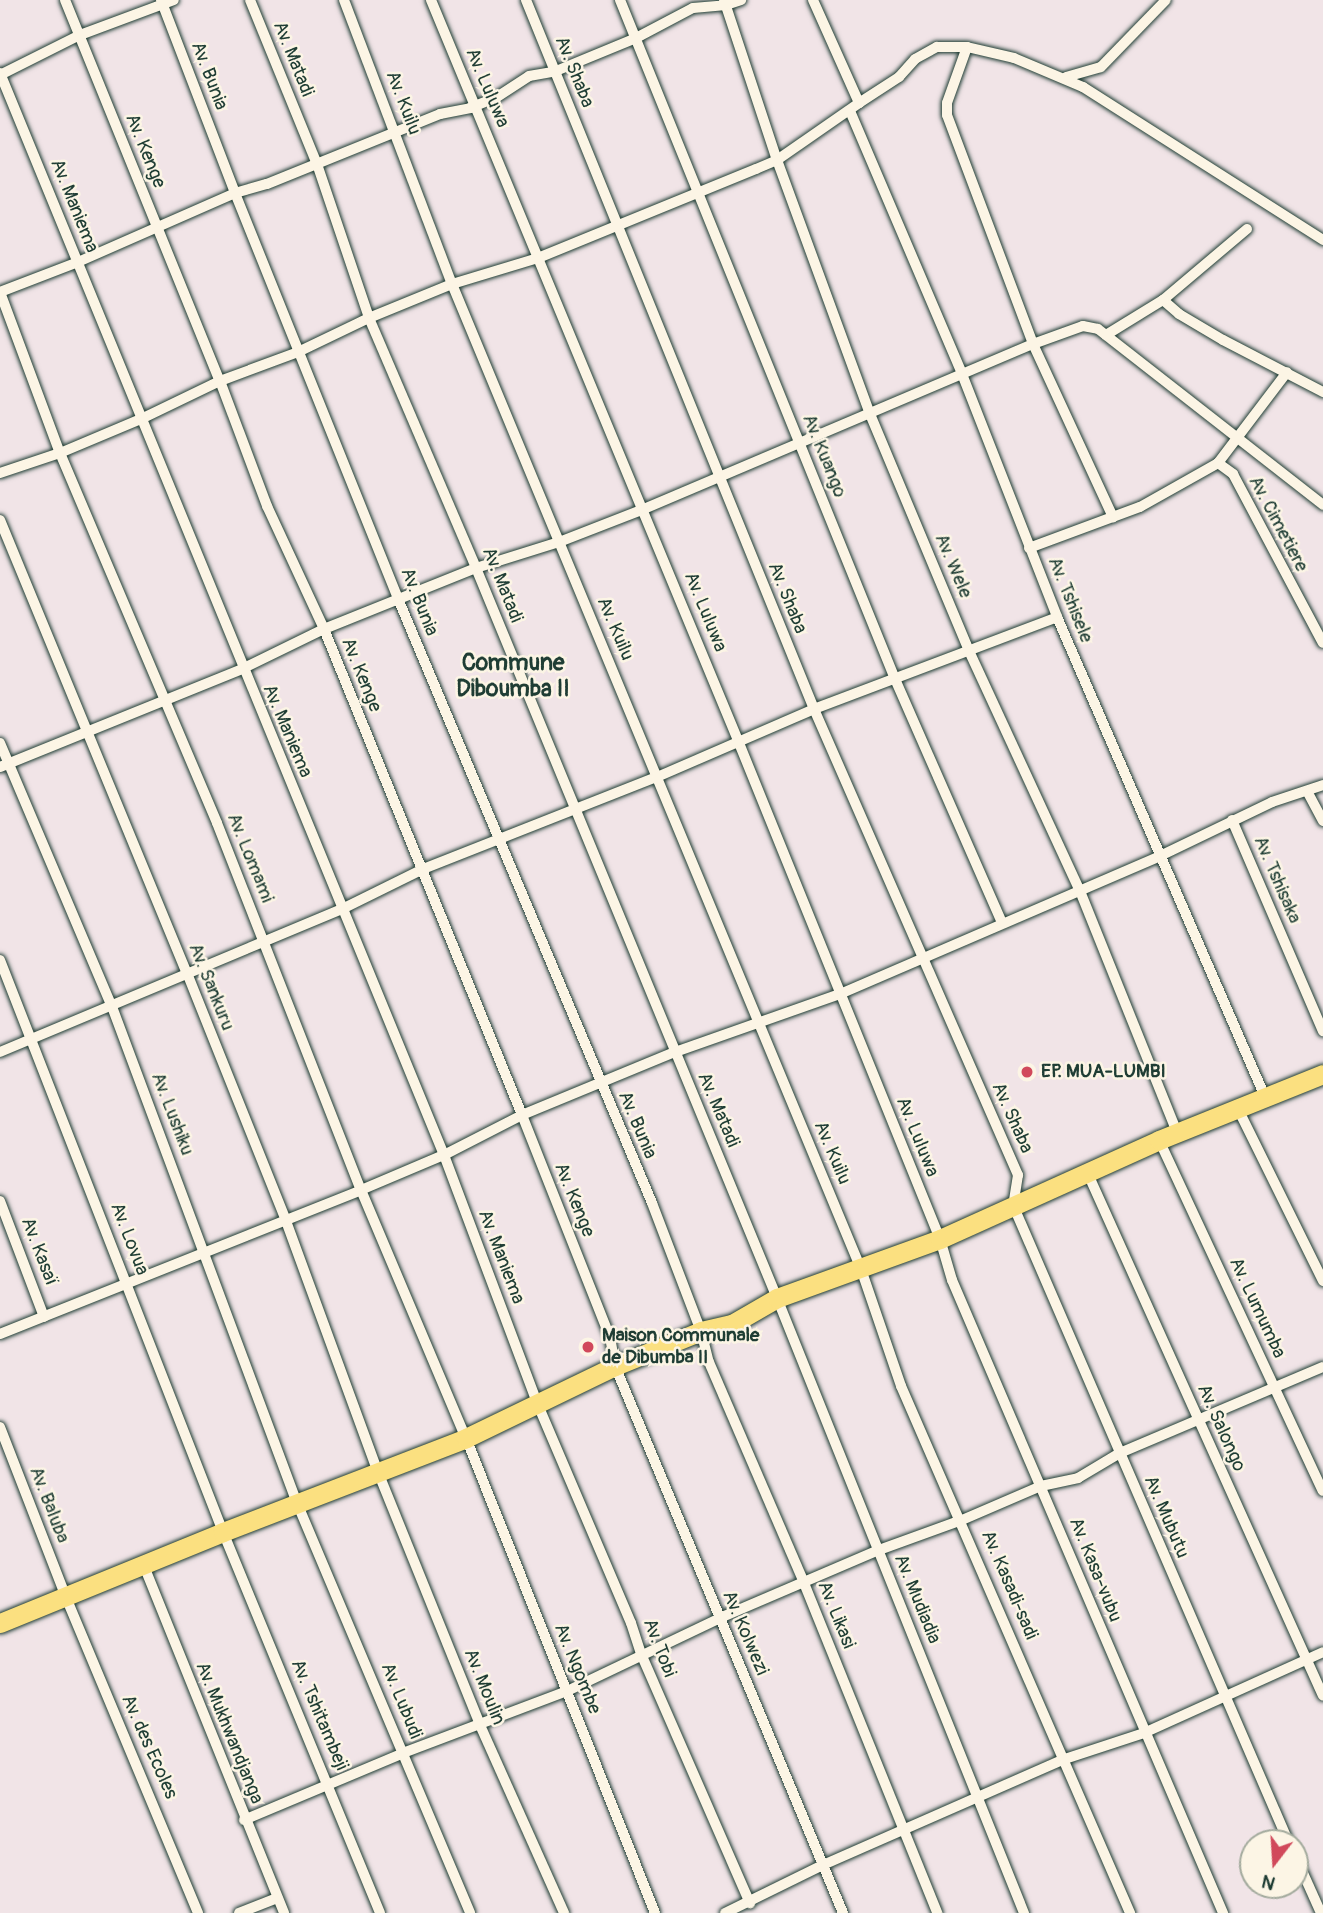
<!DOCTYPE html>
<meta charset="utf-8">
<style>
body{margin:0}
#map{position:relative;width:1323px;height:1913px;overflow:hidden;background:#f1e4e7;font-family:Pangolin,sans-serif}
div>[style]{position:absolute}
.roads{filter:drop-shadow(0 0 2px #1f3d34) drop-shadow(0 0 2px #1f3d34)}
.street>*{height:10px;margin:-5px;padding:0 5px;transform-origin:5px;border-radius:5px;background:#fcf5e5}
.highway>*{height:19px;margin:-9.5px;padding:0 9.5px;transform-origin:9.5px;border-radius:9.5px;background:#fbe080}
.dots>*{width:19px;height:19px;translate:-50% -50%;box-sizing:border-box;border:4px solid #fcf5e5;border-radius:50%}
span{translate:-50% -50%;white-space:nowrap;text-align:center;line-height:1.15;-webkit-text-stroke:5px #fcf5e5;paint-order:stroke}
.street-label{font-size:19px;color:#1f3d34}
.poi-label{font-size:19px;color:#1f3d34;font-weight:700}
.left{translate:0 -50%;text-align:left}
.quarter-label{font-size:23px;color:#1f3d34;font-weight:700}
.north{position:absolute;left:1239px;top:1829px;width:70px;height:70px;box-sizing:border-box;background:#fcf5e5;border:2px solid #a4ab9e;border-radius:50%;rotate:197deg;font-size:19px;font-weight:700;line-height:28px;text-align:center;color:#1f3d34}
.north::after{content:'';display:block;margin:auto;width:24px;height:32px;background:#d1495b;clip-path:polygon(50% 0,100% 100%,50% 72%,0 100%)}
</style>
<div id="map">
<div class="roads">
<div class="street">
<i style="left:65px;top:0;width:411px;rotate:67.9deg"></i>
<i style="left:220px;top:381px;width:134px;rotate:69.4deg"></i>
<i style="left:267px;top:506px;width:136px;rotate:65.1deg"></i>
<i style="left:324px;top:629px;width:525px;rotate:67.83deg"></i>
<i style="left:522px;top:1115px;width:239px;rotate:68.4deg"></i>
<i style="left:610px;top:1337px;width:29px;rotate:80deg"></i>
<i style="left:615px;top:1366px;width:593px;rotate:67.37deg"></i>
<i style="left:161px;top:0;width:207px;rotate:69deg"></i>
<i style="left:235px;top:193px;width:440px;rotate:68.1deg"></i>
<i style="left:399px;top:601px;width:653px;rotate:67.2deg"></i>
<i style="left:652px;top:1203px;width:137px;rotate:69.1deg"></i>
<i style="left:701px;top:1331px;width:32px;rotate:76deg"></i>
<i style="left:709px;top:1362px;width:241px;rotate:66.7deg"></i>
<i style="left:804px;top:1583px;width:356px;rotate:68deg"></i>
<i style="left:250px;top:0;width:177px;rotate:67.8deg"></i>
<i style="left:317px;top:164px;width:163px;rotate:71.3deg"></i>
<i style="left:369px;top:318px;width:272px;rotate:66.8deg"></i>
<i style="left:476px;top:568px;width:790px;rotate:67.59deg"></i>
<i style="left:777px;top:1298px;width:663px;rotate:68.12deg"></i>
<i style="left:344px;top:0;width:304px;rotate:69.2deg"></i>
<i style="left:452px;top:284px;width:1067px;rotate:67.45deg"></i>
<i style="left:861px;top:1269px;width:124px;rotate:71.1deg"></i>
<i style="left:901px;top:1386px;width:575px;rotate:66.51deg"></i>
<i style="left:431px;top:0;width:804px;rotate:67.48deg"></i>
<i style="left:739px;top:743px;width:535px;rotate:67.94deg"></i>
<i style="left:940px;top:1239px;width:43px;rotate:73.7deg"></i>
<i style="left:952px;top:1280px;width:689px;rotate:66.82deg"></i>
<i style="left:526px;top:0;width:765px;rotate:67.89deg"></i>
<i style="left:814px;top:709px;width:509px;rotate:66.36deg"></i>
<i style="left:1018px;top:1175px;width:30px;rotate:99deg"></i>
<i style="left:1013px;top:1205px;width:695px;rotate:66.61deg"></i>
<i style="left:620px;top:0;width:733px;rotate:67.95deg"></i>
<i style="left:895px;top:679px;width:266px;rotate:66.3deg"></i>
<i style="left:724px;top:0;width:169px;rotate:71.7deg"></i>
<i style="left:777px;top:160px;width:270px;rotate:69.9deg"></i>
<i style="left:870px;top:414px;width:257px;rotate:67.3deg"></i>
<i style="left:969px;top:651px;width:264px;rotate:65.2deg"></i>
<i style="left:1080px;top:891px;width:263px;rotate:68.1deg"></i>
<i style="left:813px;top:0;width:113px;rotate:65.9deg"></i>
<i style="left:859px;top:103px;width:48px;rotate:-33deg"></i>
<i style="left:899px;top:77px;width:24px;rotate:-48deg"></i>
<i style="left:915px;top:59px;width:25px;rotate:-29deg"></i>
<i style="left:937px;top:47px;width:30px"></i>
<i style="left:967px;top:47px;width:48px;rotate:13.2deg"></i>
<i style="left:1014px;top:58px;width:75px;rotate:22.8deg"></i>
<i style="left:1083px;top:87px;width:285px;rotate:32.5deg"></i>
<i style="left:967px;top:47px;width:59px;rotate:109.7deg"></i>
<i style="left:947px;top:103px;width:12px;rotate:90deg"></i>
<i style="left:947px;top:115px;width:245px;rotate:69.4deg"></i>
<i style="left:1033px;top:344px;width:191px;rotate:65.2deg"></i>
<i style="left:0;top:73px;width:1170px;rotate:67.69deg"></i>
<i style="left:444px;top:1155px;width:267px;rotate:69.4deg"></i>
<i style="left:538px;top:1405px;width:237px;rotate:66.9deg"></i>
<i style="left:631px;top:1623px;width:35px;rotate:72deg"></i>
<i style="left:642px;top:1656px;width:270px;rotate:66.4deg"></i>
<i style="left:0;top:75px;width:89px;rotate:-26.6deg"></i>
<i style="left:80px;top:35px;width:100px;rotate:-20.4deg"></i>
<i style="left:1066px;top:77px;width:36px;rotate:-16deg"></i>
<i style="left:1101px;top:67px;width:93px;rotate:-45.9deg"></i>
<i style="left:850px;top:111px;width:286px;rotate:66.9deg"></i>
<i style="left:962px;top:374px;width:261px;rotate:68.6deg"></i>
<i style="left:1057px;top:617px;width:525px;rotate:66.56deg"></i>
<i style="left:1247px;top:229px;width:110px;rotate:139.8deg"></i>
<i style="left:1163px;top:300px;width:21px;rotate:41deg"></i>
<i style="left:1179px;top:314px;width:51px;rotate:30.6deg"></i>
<i style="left:1223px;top:340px;width:113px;rotate:27.5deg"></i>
<i style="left:0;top:292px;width:172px;rotate:69.6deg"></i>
<i style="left:60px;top:453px;width:402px;rotate:67deg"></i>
<i style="left:217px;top:823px;width:394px;rotate:68.6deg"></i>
<i style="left:361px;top:1190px;width:269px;rotate:67.1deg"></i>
<i style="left:466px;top:1438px;width:511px;rotate:68.3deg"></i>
<i style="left:0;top:292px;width:84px;rotate:-21deg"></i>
<i style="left:78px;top:262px;width:171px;rotate:-23.7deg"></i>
<i style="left:235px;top:193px;width:33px;rotate:-16deg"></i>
<i style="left:267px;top:184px;width:187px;rotate:-22deg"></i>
<i style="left:440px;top:114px;width:31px;rotate:-11deg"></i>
<i style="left:470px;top:108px;width:29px;rotate:-22deg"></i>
<i style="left:497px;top:97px;width:38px;rotate:-33deg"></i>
<i style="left:529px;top:76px;width:27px;rotate:-10deg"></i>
<i style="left:556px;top:71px;width:87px;rotate:-22.4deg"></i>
<i style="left:636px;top:38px;width:64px;rotate:-27.8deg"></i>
<i style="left:693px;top:8px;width:33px;rotate:-5deg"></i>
<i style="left:726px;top:5px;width:16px;rotate:-18deg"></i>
<i style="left:1106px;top:335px;width:67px;rotate:-31.6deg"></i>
<i style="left:1218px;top:463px;width:19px;rotate:36deg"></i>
<i style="left:1233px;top:474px;width:191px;rotate:62deg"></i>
<i style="left:0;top:473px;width:63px;rotate:-18.4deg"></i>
<i style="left:60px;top:453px;width:88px;rotate:-22.8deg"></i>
<i style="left:141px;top:419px;width:88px;rotate:-25.7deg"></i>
<i style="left:220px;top:381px;width:83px;rotate:-20.4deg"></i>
<i style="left:298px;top:352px;width:79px;rotate:-25.6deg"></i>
<i style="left:369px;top:318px;width:90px;rotate:-22.3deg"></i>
<i style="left:452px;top:284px;width:90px;rotate:-16.8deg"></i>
<i style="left:538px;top:258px;width:235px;rotate:-22.2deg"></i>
<i style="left:756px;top:169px;width:23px;rotate:-23deg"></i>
<i style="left:777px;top:160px;width:100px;rotate:-34.8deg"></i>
<i style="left:0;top:520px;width:490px;rotate:67.6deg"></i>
<i style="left:187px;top:973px;width:267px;rotate:68.2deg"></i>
<i style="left:286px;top:1221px;width:267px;rotate:69.9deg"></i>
<i style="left:378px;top:1472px;width:273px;rotate:68deg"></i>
<i style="left:480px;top:1725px;width:206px;rotate:65.9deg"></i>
<i style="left:1029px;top:548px;width:118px;rotate:-20.3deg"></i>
<i style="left:1140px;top:507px;width:90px;rotate:-29.4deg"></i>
<i style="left:1218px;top:463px;width:114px;rotate:-52.8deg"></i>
<i style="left:0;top:743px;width:284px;rotate:67deg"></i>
<i style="left:111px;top:1004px;width:533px;rotate:69.56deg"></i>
<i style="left:297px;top:1503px;width:445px;rotate:67.1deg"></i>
<i style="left:0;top:767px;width:261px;rotate:-22deg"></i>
<i style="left:242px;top:669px;width:91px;rotate:-26deg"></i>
<i style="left:324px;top:629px;width:164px;rotate:-21.9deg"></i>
<i style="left:476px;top:568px;width:87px;rotate:-17.4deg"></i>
<i style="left:559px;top:542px;width:91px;rotate:-21.2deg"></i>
<i style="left:644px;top:509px;width:423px;rotate:-23deg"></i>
<i style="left:1033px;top:344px;width:53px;rotate:-19.8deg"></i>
<i style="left:1083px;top:326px;width:15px;rotate:11deg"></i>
<i style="left:1098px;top:329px;width:286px;rotate:38deg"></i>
<i style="left:1307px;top:791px;width:34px;rotate:62deg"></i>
<i style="left:1232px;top:820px;width:230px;rotate:66.7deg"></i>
<i style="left:0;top:960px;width:614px;rotate:68.7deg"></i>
<i style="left:223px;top:1532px;width:412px;rotate:67.6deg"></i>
<i style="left:0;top:1052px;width:371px;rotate:-22.7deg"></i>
<i style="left:342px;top:909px;width:90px;rotate:-26.3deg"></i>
<i style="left:423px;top:869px;width:251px;rotate:-21.5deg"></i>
<i style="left:657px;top:777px;width:171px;rotate:-23.4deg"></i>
<i style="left:814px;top:709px;width:260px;rotate:-20.7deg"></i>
<i style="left:1238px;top:1109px;width:192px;rotate:63.7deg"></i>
<i style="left:1159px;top:1140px;width:387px;rotate:65deg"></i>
<i style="left:1088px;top:1174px;width:572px;rotate:65.76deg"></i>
<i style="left:0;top:1201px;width:124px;rotate:69.2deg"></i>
<i style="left:0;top:1334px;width:389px;rotate:-21.7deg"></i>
<i style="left:361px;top:1190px;width:90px;rotate:-22.9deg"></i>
<i style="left:444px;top:1155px;width:88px;rotate:-27.1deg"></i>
<i style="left:522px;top:1115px;width:165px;rotate:-22.4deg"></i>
<i style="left:675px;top:1052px;width:175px;rotate:-19.4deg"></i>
<i style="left:840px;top:994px;width:348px;rotate:-23.3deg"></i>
<i style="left:1160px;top:856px;width:124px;rotate:-25.7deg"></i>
<i style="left:1272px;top:802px;width:54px;rotate:-18.4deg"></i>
<i style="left:0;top:1427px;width:180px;rotate:68.8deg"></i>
<i style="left:65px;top:1595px;width:345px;rotate:67.3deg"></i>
<i style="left:144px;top:1566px;width:374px;rotate:68deg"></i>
<i style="left:244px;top:1820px;width:173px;rotate:-22.8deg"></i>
<i style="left:403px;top:1753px;width:175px;rotate:-20.7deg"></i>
<i style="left:567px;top:1691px;width:170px;rotate:-25.5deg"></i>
<i style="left:720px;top:1618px;width:173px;rotate:-23.2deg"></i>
<i style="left:879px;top:1550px;width:88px;rotate:-19.9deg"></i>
<i style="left:962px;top:1520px;width:86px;rotate:-23.3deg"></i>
<i style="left:1041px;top:1486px;width:38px;rotate:-12deg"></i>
<i style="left:1078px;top:1478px;width:49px;rotate:-30.8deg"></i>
<i style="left:1120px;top:1453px;width:220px;rotate:-23deg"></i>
<i style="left:1295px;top:1855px;width:64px;rotate:65.9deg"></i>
<i style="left:239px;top:1913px;width:41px;rotate:-21.5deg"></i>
<i style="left:725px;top:1913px;width:109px;rotate:-26.1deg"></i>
<i style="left:823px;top:1865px;width:264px;rotate:-23.7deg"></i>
<i style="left:1065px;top:1759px;width:83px;rotate:-18.2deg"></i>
<i style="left:1144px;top:1733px;width:196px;rotate:-24.3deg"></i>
</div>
<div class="highway">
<i style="left:0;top:1623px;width:241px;rotate:-22.2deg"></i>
<i style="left:223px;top:1532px;width:261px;rotate:-21.1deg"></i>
<i style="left:466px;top:1438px;width:165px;rotate:-25.8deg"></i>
<i style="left:615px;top:1366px;width:93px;rotate:-22.1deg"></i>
<i style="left:701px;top:1331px;width:32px;rotate:-13deg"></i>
<i style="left:732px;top:1324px;width:52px;rotate:-30deg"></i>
<i style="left:777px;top:1298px;width:173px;rotate:-19.9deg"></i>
<i style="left:940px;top:1239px;width:240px;rotate:-24.3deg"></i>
<i style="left:1159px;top:1140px;width:177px;rotate:-21.9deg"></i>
</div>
</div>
<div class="dots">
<i style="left:1027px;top:1072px;background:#d1495b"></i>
<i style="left:588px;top:1347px;background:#d1495b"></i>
</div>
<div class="street-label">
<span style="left:293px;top:59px;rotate:68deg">Av. Matadi</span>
<span style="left:574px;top:72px;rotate:68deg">Av. Shaba</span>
<span style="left:209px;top:76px;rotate:69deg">Av. Bunia</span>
<span style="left:487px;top:88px;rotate:67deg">Av. Luluwa</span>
<span style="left:403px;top:103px;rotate:69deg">Av. Kuilu</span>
<span style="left:145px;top:151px;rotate:68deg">Av. Kenge</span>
<span style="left:74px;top:206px;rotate:68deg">Av. Maniema</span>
<span style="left:824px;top:456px;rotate:68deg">Av. Kuango</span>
<span style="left:1278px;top:524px;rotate:62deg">Av. Cimetiere</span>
<span style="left:953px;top:566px;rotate:67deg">Av. Wele</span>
<span style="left:502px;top:585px;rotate:68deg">Av. Matadi</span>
<span style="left:787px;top:598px;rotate:68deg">Av. Shaba</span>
<span style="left:1070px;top:600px;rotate:68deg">Av. Tshisele</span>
<span style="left:419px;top:602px;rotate:68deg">Av. Bunia</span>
<span style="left:705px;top:612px;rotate:68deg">Av. Luluwa</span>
<span style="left:615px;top:629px;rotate:67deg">Av. Kuilu</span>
<span style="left:361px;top:675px;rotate:68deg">Av. Kenge</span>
<span style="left:287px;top:731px;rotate:67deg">Av. Maniema</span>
<span style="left:250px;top:858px;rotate:68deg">Av. Lomami</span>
<span style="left:1277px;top:880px;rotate:67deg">Av. Tshisaka</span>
<span style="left:211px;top:987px;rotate:68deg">Av. Sankuru</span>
<span style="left:718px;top:1110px;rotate:67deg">Av. Matadi</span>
<span style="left:172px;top:1114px;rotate:69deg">Av. Lushiku</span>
<span style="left:1012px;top:1118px;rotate:66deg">Av. Shaba</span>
<span style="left:637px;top:1125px;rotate:67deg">Av. Bunia</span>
<span style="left:917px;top:1137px;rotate:68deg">Av. Luluwa</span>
<span style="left:832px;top:1153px;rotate:67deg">Av. Kuilu</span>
<span style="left:574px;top:1200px;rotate:68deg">Av. Kenge</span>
<span style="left:129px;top:1239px;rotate:69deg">Av. Lovua</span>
<span style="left:39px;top:1252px;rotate:69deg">Av. Kasaï</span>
<span style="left:501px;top:1257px;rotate:69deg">Av. Maniema</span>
<span style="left:1257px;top:1308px;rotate:65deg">Av. Lumumba</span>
<span style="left:1221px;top:1428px;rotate:66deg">Av. Salongo</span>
<span style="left:49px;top:1505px;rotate:69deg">Av. Baluba</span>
<span style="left:1166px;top:1517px;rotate:67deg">Av. Mubutu</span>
<span style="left:1095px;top:1570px;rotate:68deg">Av. Kasa-vubu</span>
<span style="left:1009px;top:1585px;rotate:67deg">Av. Kasadi-sadi</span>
<span style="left:917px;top:1599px;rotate:68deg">Av. Mudiadia</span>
<span style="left:836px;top:1615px;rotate:68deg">Av. Likasi</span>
<span style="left:745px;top:1633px;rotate:67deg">Av. Kolwezi</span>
<span style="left:659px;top:1648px;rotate:69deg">Av. Tobi</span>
<span style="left:577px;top:1669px;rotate:68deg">Av. Ngombe</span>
<span style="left:484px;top:1687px;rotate:68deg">Av. Moulin</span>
<span style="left:401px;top:1701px;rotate:68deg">Av. Lubudi</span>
<span style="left:319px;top:1715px;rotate:67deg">Av. Tshitambeji</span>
<span style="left:229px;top:1733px;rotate:68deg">Av. Mukhwandjanga</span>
<span style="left:149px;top:1747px;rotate:66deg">Av. des Ecoles</span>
</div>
<div class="poi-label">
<span class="left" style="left:1041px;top:1072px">EP. MUA-LUMBI</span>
<span class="left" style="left:602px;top:1347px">Maison Communale<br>de Dibumba II</span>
</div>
<div class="quarter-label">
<span style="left:513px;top:676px">Commune<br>Diboumba II</span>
</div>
<div class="north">N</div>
</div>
